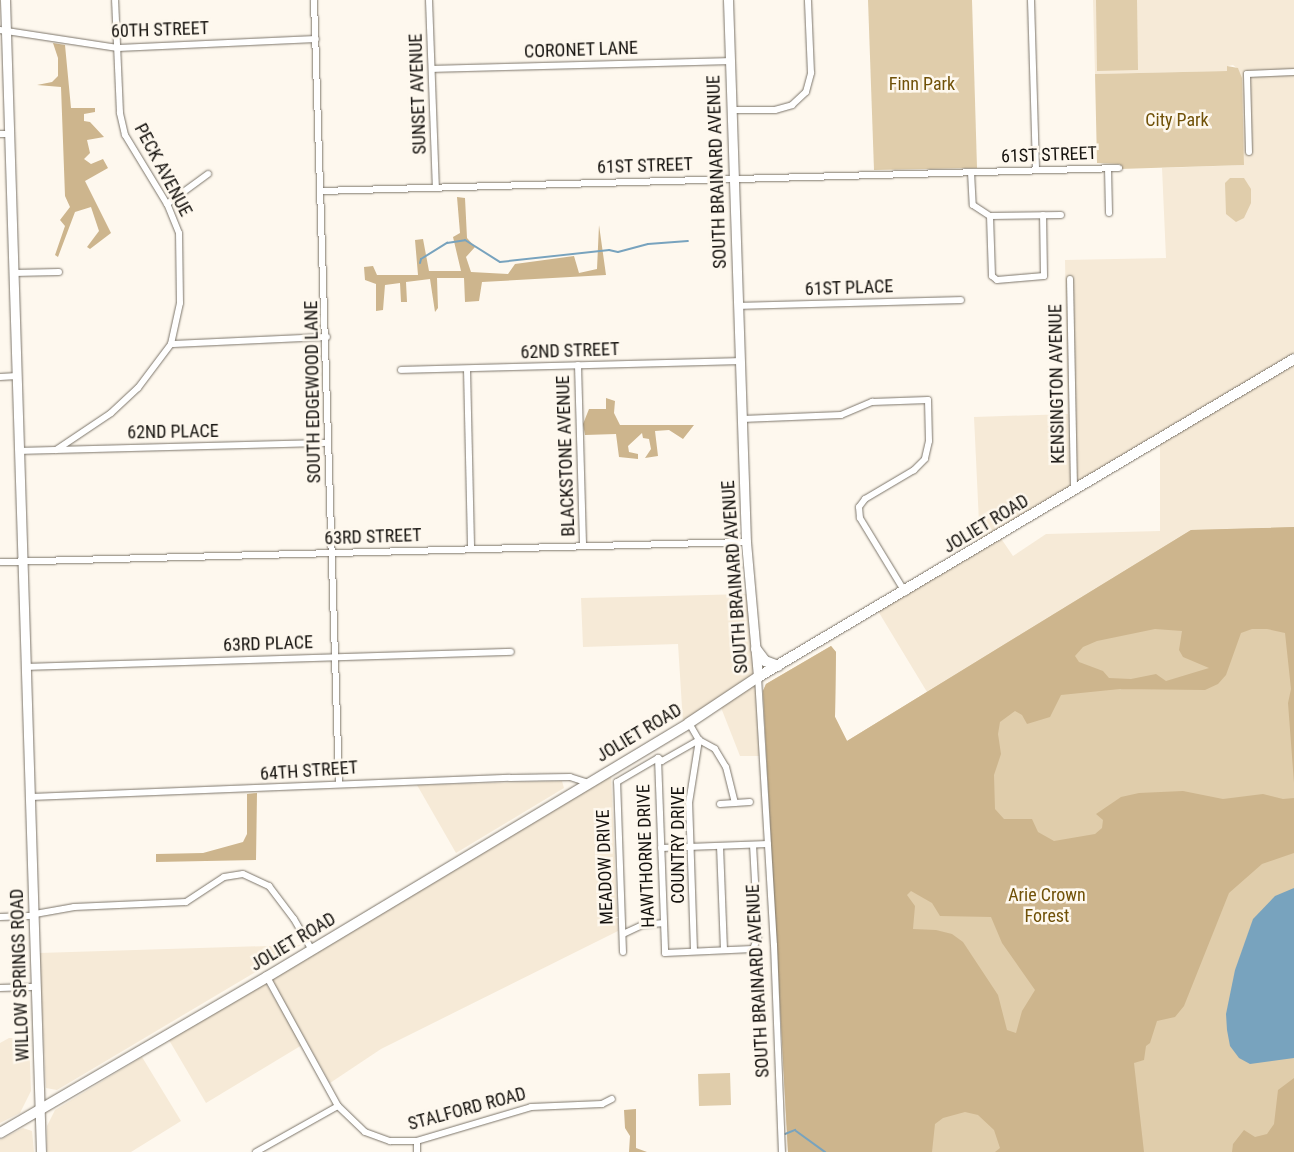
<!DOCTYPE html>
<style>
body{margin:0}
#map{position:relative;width:1294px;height:1152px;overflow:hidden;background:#fef8ee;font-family:"Roboto Condensed",sans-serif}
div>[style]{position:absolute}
.built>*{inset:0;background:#f6ead7}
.green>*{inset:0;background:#e0cdab}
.forest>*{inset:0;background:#cdb58d}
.water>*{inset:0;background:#78a3be}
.stream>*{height:2px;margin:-1px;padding:0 1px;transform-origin:1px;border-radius:1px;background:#78a3be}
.roads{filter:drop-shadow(0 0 1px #7c756a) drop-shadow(0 0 1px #7c756a)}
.street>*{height:6px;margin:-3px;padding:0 3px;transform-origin:3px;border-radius:3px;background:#fff}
.secondary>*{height:9px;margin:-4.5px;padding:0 4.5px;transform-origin:4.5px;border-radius:4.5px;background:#fff}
.primary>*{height:10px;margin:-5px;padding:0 5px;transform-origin:5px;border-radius:5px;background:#fff}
span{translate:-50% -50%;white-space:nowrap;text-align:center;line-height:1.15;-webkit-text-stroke:5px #fef8ee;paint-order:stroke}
.street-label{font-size:18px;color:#16130f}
.park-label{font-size:18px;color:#705108}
</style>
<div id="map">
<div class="built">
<i style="clip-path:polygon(1093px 0,1294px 0,1294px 358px,980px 544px,974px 417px,1068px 414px,1065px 260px,1166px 258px,1162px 168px,1244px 165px,1239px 70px,1233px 65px,1228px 66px,1227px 71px,1095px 74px)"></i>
<i style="clip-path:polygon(1294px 365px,1294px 527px,1191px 530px,927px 692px,878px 611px,1000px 537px,1013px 556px,1046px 534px,1160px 531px,1160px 444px)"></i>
<i style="clip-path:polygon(748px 594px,757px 676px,683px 723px,678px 644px,583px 647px,581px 598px)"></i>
<i style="clip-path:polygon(757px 680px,760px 756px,740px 756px,720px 705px)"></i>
<i style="clip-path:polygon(611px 774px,618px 931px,381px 1049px,330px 1083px,271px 978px)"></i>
<i style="clip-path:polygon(562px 781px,564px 788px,456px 853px,417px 785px)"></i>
<i style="clip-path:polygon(301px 945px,57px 1090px,46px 1088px,39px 953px)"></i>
<i style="clip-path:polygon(265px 982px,302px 1045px,206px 1103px,169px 1040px)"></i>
<i style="clip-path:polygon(9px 1038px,29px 1038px,31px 1091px,20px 1113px,0 1123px,0 1043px)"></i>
<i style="clip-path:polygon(142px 1057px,181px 1121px,131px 1152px,47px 1152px,47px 1126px,55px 1110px)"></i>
<i style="clip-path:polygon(23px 1128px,32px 1131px,34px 1152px,0 1152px,0 1140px)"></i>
</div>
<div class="green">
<i style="clip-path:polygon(868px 0,972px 0,977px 168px,874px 170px)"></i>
<i style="clip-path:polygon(1096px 0,1137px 0,1138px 70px,1097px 71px)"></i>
<i style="clip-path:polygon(1227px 66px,1238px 68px,1242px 78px,1244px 165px,1120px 169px,1120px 164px,1097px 163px,1095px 74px,1227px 71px)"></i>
<i style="clip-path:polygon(1230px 178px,1244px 178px,1251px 189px,1251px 203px,1244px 218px,1236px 222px,1226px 214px,1225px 183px)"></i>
<i style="clip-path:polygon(1294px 527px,1294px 1152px,788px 1152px,763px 691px,766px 684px,831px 646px,836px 652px,835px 717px,847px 741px,1191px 530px)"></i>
<i style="clip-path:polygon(730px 1073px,731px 1105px,699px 1106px,698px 1074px)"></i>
</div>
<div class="forest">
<i style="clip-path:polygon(53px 43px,65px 45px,71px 108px,95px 108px,95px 112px,84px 114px,84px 121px,90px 122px,104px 137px,87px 140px,90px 153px,84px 159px,91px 164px,103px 159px,108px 168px,85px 181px,111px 233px,90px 249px,87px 247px,99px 231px,91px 207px,75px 212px,58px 257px,55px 255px,65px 226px,60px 220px,70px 207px,65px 196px,61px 87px,37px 85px,52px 82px,58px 76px,58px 58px)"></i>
<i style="clip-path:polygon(457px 197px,465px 198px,467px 238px,475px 247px,466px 257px,471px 272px,508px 274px,515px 264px,574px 256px,579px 273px,597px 269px,599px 225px,606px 275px,482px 282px,479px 301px,465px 302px,464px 278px,437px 278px,438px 308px,435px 312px,430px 279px,406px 282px,407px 302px,401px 302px,400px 283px,385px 285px,383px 310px,376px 311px,376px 284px,365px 280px,364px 267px,373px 266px,377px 275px,418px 275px,415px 240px,423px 239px,429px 271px,461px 271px,453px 237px,460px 233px)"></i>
<i style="clip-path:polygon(606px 398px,615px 401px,614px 413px,620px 425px,694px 425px,683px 439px,669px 430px,655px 431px,658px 456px,645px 458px,651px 449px,649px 439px,643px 438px,642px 433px,628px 446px,629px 452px,638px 454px,638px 459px,619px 457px,616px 434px,585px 435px,583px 424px,589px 409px,606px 409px)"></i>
<i style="clip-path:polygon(evenodd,1294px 527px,1294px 783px,1288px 703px,1291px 689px,1285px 633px,1267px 629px,1252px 629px,1241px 633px,1226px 675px,1218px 684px,1205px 690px,1120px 689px,1061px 695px,1050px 717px,1027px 724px,1022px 715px,1015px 711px,1000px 722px,998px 734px,1001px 754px,994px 775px,995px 809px,1004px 819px,1032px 819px,1038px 832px,1054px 841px,1095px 834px,1102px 828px,1103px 820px,1096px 814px,1121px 797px,1139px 793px,1183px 791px,1223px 799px,1263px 794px,1283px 799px,1294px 798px,1294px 853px,1262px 864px,1229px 893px,1184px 1006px,1175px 1017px,1157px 1021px,1150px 1043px,1146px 1046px,1144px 1060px,1134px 1063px,1144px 1152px,995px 1152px,1000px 1148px,994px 1130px,978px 1115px,965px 1112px,943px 1118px,935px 1124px,932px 1152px,788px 1152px,763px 691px,766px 684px,831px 646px,836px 652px,835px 717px,847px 741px,1191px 530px,1294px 527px,1155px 629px,1182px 631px,1179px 650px,1183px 657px,1209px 668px,1166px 681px,1156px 674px,1131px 679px,1109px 678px,1103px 671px,1079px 662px,1075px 656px,1083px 647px,1097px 641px,1155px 629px,1294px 527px,911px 891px,932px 903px,940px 916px,991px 917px,1002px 943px,1035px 990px,1022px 1011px,1016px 1033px,1007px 1030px,998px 995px,963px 942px,952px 934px,936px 930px,913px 929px,915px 906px,907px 895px,911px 891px)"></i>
<i style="clip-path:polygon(257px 793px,256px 860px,156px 862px,156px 854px,203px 853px,243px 842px,247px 834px,247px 794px)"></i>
<i style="clip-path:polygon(1294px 1078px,1294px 1152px,1232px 1152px,1233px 1144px,1244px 1130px,1255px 1137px,1267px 1134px,1274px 1124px,1278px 1090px)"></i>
<i style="clip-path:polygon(636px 1109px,636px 1148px,647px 1152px,629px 1152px,630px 1136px,625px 1128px,624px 1110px)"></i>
</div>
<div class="water">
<i style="clip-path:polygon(1294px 888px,1294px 1058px,1250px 1064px,1239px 1058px,1230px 1046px,1227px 1030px,1226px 1014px,1235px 970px,1253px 919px,1275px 896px)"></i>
</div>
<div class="stream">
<i style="left:420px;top:263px;width:4px;rotate:-76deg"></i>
<i style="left:421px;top:259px;width:31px;rotate:-32deg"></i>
<i style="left:447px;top:243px;width:18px;rotate:-9deg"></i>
<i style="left:465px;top:240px;width:41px;rotate:32.2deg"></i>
<i style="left:500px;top:262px;width:110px;rotate:-6.3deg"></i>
<i style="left:609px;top:250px;width:9px;rotate:13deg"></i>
<i style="left:618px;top:252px;width:31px;rotate:-15deg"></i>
<i style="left:648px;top:244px;width:40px;rotate:-4.3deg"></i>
<i style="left:796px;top:1131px;width:36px;rotate:36deg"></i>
<i style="left:785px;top:1134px;width:11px;rotate:-22deg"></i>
</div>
<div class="roads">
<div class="street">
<i style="left:314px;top:0;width:783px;rotate:88.17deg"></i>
<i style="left:429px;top:0;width:188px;rotate:87.9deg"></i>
<i style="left:1031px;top:0;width:170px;rotate:88.3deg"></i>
<i style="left:0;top:30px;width:119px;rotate:8.7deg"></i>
<i style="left:118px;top:48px;width:198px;rotate:-2.6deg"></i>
<i style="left:432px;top:69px;width:298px;rotate:-1.5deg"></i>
<i style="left:731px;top:110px;width:44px"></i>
<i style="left:775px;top:110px;width:18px;rotate:-16deg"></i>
<i style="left:792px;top:105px;width:19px;rotate:-43deg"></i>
<i style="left:806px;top:92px;width:20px;rotate:-75deg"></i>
<i style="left:811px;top:73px;width:73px;rotate:-92.4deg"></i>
<i style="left:0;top:134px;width:10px"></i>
<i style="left:1249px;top:152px;width:78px;rotate:-91.5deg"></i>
<i style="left:1247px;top:74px;width:47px;rotate:-2.4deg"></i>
<i style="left:1108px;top:168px;width:45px;rotate:88.7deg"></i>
<i style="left:971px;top:172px;width:33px;rotate:87deg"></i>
<i style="left:973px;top:205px;width:20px;rotate:33deg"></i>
<i style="left:990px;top:216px;width:71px;rotate:-0.8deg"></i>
<i style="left:321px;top:191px;width:798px;rotate:-1.65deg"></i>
<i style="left:167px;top:204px;width:51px;rotate:-36.2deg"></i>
<i style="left:990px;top:216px;width:60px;rotate:88.1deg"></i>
<i style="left:992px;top:276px;width:6px;rotate:39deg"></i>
<i style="left:997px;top:280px;width:47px;rotate:-4.9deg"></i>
<i style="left:1044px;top:276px;width:61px;rotate:-90.9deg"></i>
<i style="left:14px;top:273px;width:45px;rotate:-1.3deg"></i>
<i style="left:1070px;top:279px;width:210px;rotate:88.9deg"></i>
<i style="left:738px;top:306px;width:223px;rotate:-1.5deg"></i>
<i style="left:171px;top:344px;width:156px;rotate:-2.6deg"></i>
<i style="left:578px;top:365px;width:181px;rotate:88.4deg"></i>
<i style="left:467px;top:369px;width:180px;rotate:88.7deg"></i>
<i style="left:401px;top:370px;width:339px;rotate:-1.5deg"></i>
<i style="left:0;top:377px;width:17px;rotate:-3deg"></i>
<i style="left:742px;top:419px;width:99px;rotate:-2.3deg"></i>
<i style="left:841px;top:415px;width:34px;rotate:-23deg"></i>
<i style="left:872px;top:402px;width:56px;rotate:-2deg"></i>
<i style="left:928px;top:400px;width:41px;rotate:88.6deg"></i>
<i style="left:929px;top:441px;width:18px;rotate:103deg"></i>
<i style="left:925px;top:459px;width:16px;rotate:135deg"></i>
<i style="left:914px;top:470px;width:57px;rotate:149.4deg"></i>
<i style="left:865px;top:499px;width:10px;rotate:127deg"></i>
<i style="left:859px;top:507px;width:11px;rotate:85deg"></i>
<i style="left:860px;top:518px;width:87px;rotate:58.7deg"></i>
<i style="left:56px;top:450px;width:66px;rotate:-33.9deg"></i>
<i style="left:111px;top:413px;width:37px;rotate:-43deg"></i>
<i style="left:138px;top:388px;width:55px;rotate:-53.1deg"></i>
<i style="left:171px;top:344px;width:42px;rotate:-77.6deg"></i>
<i style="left:180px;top:303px;width:70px;rotate:-90.8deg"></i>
<i style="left:179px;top:233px;width:31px;rotate:-112deg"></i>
<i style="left:167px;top:204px;width:81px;rotate:-121.3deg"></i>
<i style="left:125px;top:135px;width:23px;rotate:-103deg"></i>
<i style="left:120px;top:113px;width:113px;rotate:-92.5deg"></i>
<i style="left:20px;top:451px;width:308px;rotate:-1.5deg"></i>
<i style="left:0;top:562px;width:746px;rotate:-1.54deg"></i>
<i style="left:27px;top:667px;width:484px;rotate:-1.8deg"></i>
<i style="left:758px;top:677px;width:268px;rotate:86.6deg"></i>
<i style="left:774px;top:945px;width:207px;rotate:87.8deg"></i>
<i style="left:689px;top:723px;width:20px;rotate:60deg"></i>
<i style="left:699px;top:740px;width:18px;rotate:29deg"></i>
<i style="left:715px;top:749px;width:21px;rotate:59deg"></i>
<i style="left:726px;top:767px;width:37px;rotate:76deg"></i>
<i style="left:658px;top:758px;width:195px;rotate:87.9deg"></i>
<i style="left:665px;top:953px;width:88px;rotate:-2.6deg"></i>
<i style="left:753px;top:949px;width:13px;rotate:-67deg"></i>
<i style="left:758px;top:937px;width:92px;rotate:-93.1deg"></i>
<i style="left:31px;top:797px;width:479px;rotate:-2.3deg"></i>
<i style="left:510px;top:778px;width:60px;rotate:-1deg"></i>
<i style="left:570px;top:777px;width:19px;rotate:18deg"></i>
<i style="left:720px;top:804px;width:30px;rotate:-4deg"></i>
<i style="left:720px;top:846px;width:104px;rotate:87.8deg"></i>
<i style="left:661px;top:848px;width:107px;rotate:-2.1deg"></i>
<i style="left:35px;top:914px;width:40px;rotate:-10deg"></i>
<i style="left:74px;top:907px;width:112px;rotate:-2.6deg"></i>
<i style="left:186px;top:902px;width:45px;rotate:-33.3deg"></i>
<i style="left:224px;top:877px;width:19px;rotate:-9deg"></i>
<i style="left:243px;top:874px;width:29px;rotate:25deg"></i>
<i style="left:269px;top:886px;width:41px;rotate:52.9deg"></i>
<i style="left:294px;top:919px;width:36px;rotate:60deg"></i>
<i style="left:0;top:917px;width:35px;rotate:-2deg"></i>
<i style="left:623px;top:934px;width:21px;rotate:-25deg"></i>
<i style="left:642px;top:925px;width:22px;rotate:-5deg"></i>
<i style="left:694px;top:951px;width:148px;rotate:-91.9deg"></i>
<i style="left:689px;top:803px;width:64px;rotate:-81deg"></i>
<i style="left:623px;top:952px;width:170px;rotate:-92deg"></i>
<i style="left:617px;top:782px;width:48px;rotate:-30.3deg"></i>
<i style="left:658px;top:758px;width:5px;rotate:37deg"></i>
<i style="left:662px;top:761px;width:43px;rotate:-29.6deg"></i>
<i style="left:267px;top:977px;width:147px;rotate:61.2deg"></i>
<i style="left:338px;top:1106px;width:37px;rotate:44deg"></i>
<i style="left:365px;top:1132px;width:27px;rotate:20deg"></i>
<i style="left:390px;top:1141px;width:27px"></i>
<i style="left:417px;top:1141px;width:119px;rotate:-16.6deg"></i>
<i style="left:531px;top:1107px;width:71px;rotate:-2.4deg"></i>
<i style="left:602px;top:1104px;width:11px;rotate:-27deg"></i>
<i style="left:0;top:988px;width:37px;rotate:-2deg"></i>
<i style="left:417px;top:1141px;width:11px;rotate:90deg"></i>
<i style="left:256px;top:1152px;width:94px;rotate:-29.3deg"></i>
</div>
<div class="secondary">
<i style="left:5px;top:0;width:1153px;rotate:88.21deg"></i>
<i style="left:728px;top:0;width:542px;rotate:88.1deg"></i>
<i style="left:746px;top:542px;width:136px;rotate:84.9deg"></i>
</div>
<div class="primary">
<i style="left:756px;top:649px;width:15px;rotate:53deg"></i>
<i style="left:765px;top:661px;width:14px;rotate:21deg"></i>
<i style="left:0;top:1133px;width:309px;rotate:-30.3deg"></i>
<i style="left:267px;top:977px;width:493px;rotate:-31deg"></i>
<i style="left:689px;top:723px;width:83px;rotate:-33.7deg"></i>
<i style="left:758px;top:677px;width:623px;rotate:-30.68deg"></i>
</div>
</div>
<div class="street-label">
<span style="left:160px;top:30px;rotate:-2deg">60TH STREET</span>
<span style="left:581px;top:50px;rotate:-2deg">CORONET LANE</span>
<span style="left:418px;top:94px;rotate:-92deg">SUNSET AVENUE</span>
<span style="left:1049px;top:155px;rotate:-2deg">61ST STREET</span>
<span style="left:645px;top:166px;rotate:-2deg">61ST STREET</span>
<span style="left:163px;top:170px;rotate:62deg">PECK AVENUE</span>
<span style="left:717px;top:172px;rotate:-92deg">SOUTH BRAINARD AVENUE</span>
<span style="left:849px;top:288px;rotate:-2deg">61ST PLACE</span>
<span style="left:570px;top:351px;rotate:-2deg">62ND STREET</span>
<span style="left:1057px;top:384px;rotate:-91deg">KENSINGTON AVENUE</span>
<span style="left:313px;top:392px;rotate:-91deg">SOUTH EDGEWOOD LANE</span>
<span style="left:173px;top:432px;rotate:-1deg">62ND PLACE</span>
<span style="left:566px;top:456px;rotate:-92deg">BLACKSTONE AVENUE</span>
<span style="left:986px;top:524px;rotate:-31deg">JOLIET ROAD</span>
<span style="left:373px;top:537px;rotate:-2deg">63RD STREET</span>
<span style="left:735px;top:577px;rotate:-94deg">SOUTH BRAINARD AVENUE</span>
<span style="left:268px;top:644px;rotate:-2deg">63RD PLACE</span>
<span style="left:639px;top:733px;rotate:-31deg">JOLIET ROAD</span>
<span style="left:309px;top:771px;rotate:-4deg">64TH STREET</span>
<span style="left:678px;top:845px;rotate:-90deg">COUNTRY DRIVE</span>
<span style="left:646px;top:856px;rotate:-92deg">HAWTHORNE DRIVE</span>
<span style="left:605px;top:867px;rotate:-92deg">MEADOW DRIVE</span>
<span style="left:293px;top:942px;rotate:-31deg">JOLIET ROAD</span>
<span style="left:20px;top:975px;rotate:-92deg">WILLOW SPRINGS ROAD</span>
<span style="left:758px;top:981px;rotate:-93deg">SOUTH BRAINARD AVENUE</span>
<span style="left:467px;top:1109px;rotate:-15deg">STALFORD ROAD</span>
</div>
<div class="park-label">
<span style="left:922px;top:84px">Finn Park</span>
<span style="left:1177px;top:120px">City Park</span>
<span style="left:1047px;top:906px">Arie Crown<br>Forest</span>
</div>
</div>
